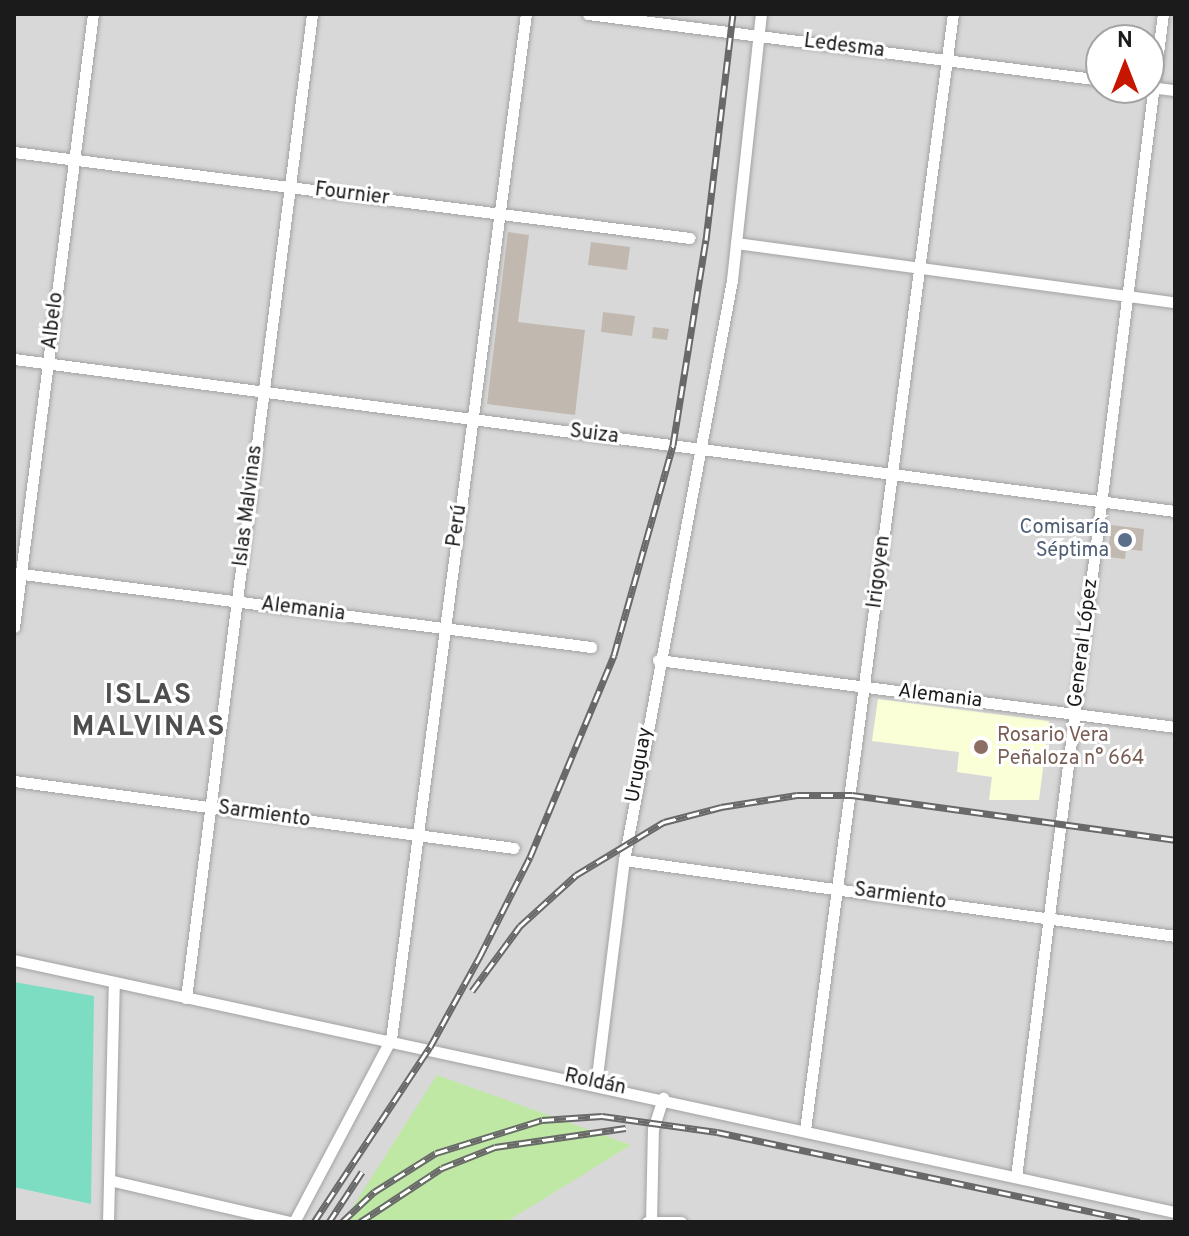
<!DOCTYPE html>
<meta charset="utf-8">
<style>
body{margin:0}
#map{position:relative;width:1189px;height:1236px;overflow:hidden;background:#edeae0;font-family:Overpass,sans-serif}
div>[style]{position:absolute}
.residential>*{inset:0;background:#d9d8d8}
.education>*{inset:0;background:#fbffd7}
.grass>*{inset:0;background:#bfe8a5}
.pitch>*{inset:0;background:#7dddc3}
.building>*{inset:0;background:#c1b9b0}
.roads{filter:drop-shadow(0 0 2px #a2a2a2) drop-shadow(0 0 2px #a2a2a2)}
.minor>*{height:11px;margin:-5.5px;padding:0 5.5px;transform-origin:5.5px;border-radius:5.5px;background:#fff}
.rail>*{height:7px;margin-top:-3.5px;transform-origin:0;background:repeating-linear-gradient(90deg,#fff 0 12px,#696969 0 24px);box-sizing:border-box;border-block:2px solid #696969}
.dots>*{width:22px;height:22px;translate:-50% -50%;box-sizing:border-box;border:4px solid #fff;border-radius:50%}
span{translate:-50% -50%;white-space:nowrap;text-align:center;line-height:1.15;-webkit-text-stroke:6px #fff;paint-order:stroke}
.street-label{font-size:20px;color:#1b1b1b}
.service-label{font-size:20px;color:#4e5e75}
.right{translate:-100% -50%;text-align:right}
.education-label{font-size:20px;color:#785e54}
.left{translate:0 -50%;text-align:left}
.district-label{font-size:28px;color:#4e4e4e;font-weight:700;letter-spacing:2px}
.frame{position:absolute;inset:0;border:16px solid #1b1b1b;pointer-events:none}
.north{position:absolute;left:1085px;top:24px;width:80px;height:80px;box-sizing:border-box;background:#fff;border:2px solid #a4a4a4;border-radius:50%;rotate:0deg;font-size:22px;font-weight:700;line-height:32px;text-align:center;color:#1b1b1b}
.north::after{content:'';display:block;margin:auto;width:28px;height:36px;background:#c61600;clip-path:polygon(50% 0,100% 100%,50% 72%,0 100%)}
</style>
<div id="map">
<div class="residential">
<i style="clip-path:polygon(evenodd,14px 14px,1175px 14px,1175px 1222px,14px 1222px,14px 14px,1101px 40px,1149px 40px,1149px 88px,1101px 88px,1101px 40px)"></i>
</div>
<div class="education">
<i style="clip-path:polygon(878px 699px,1049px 721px,1039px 800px,989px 800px,992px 777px,957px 772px,959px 752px,872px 741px)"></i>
</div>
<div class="grass">
<i style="clip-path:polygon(437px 1075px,631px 1145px,506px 1222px,343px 1222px)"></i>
</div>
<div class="pitch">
<i style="clip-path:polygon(14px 982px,94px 996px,91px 1204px,14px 1187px)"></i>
</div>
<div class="building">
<i style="clip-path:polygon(508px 232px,529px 235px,518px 322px,585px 330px,575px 415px,487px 404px)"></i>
<i style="clip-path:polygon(591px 242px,630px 247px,627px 270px,588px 265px)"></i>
<i style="clip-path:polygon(603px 312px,635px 316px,632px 336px,601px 332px)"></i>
<i style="clip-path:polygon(653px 327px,669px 329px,667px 340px,652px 338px)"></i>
<i style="clip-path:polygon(1111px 525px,1144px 529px,1142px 551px,1126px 549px,1125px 559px,1108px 557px)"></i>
</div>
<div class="roads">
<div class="minor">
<i style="left:588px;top:14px;width:517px;rotate:7.33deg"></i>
<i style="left:1149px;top:87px;width:26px;rotate:7deg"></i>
<i style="left:14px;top:152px;width:681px;rotate:7.25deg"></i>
<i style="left:736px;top:243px;width:443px;rotate:7.7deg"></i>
<i style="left:14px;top:359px;width:1171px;rotate:7.46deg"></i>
<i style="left:15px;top:573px;width:581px;rotate:7.32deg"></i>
<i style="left:14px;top:627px;width:618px;rotate:-82.66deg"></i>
<i style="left:658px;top:660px;width:521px;rotate:7.38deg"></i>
<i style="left:14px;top:781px;width:504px;rotate:7.63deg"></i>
<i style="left:624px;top:860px;width:556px;rotate:7.85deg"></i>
<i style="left:14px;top:960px;width:1188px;rotate:12.25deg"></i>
<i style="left:186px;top:998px;width:992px;rotate:-82.7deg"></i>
<i style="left:596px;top:1084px;width:226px;rotate:-82.9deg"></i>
<i style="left:624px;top:860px;width:590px;rotate:-79.45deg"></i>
<i style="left:732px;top:280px;width:268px;rotate:-83.8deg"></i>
<i style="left:805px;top:1130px;width:1126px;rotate:-82.45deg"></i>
<i style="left:1016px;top:1177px;width:1172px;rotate:-82.8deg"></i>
<i style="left:109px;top:1180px;width:186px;rotate:13.1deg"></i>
<i style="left:108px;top:1222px;width:240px;rotate:-88.6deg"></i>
<i style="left:294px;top:1222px;width:207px;rotate:-62.1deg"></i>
<i style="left:391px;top:1039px;width:1034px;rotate:-82.5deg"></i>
<i style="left:647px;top:1222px;width:34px"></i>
<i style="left:651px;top:1222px;width:93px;rotate:-88.8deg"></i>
<i style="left:653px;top:1129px;width:33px;rotate:-72deg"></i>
</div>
</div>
<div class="rail">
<i style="left:472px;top:991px;width:81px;rotate:-53.6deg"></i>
<i style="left:520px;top:926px;width:76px;rotate:-42.3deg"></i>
<i style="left:576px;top:875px;width:103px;rotate:-31.1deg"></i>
<i style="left:664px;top:822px;width:59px;rotate:-14.7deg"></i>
<i style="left:721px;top:807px;width:77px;rotate:-9deg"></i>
<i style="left:797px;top:795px;width:55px"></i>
<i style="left:852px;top:795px;width:326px;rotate:7.9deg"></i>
<i style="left:314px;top:1222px;width:210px;rotate:-56.5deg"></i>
<i style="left:430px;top:1047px;width:104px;rotate:-61.2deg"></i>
<i style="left:480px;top:956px;width:111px;rotate:-63.2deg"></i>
<i style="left:530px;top:857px;width:219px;rotate:-67.4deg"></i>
<i style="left:614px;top:655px;width:218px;rotate:-74.3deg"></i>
<i style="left:673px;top:445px;width:208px;rotate:-80.9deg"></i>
<i style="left:706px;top:240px;width:228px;rotate:-83.2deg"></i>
<i style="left:329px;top:1222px;width:60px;rotate:-56.6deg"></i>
<i style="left:342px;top:1222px;width:44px;rotate:-43.2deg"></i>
<i style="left:374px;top:1192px;width:73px;rotate:-32.2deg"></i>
<i style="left:436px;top:1153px;width:111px;rotate:-17.3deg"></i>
<i style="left:542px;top:1120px;width:60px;rotate:-3.8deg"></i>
<i style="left:602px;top:1116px;width:116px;rotate:7.9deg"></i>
<i style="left:717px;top:1132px;width:432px;rotate:12deg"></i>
<i style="left:360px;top:1222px;width:98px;rotate:-33.4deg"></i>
<i style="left:442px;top:1168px;width:57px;rotate:-21.6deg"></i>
<i style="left:495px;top:1147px;width:132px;rotate:-8.3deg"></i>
</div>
<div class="dots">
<i style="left:1125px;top:540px;background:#5c6f8a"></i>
<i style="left:981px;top:747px;background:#8d6e63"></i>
</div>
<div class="street-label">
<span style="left:844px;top:47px;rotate:7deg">Ledesma</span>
<span style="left:352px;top:195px;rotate:7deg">Fournier</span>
<span style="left:54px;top:321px;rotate:-83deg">Albelo</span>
<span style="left:594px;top:435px;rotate:7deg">Suiza</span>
<span style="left:249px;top:506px;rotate:-83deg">Islas Malvinas</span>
<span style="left:458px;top:526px;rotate:-82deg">Perú</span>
<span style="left:880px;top:572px;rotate:-83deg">Irigoyen</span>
<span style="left:303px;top:610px;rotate:7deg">Alemania</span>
<span style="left:1084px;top:643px;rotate:-83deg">General López</span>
<span style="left:940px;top:697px;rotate:7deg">Alemania</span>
<span style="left:640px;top:765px;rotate:-80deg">Uruguay</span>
<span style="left:264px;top:815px;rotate:8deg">Sarmiento</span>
<span style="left:900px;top:897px;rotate:8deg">Sarmiento</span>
<span style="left:595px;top:1083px;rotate:12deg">Roldán</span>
</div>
<div class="service-label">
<span class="right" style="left:1109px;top:540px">Comisaría<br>Séptima</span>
</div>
<div class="education-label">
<span class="left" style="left:997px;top:748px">Rosario Vera<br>Peñaloza n° 664</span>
</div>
<div class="district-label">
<span style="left:149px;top:712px">ISLAS<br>MALVINAS</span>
</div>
<div class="frame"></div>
<div class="north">N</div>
</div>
